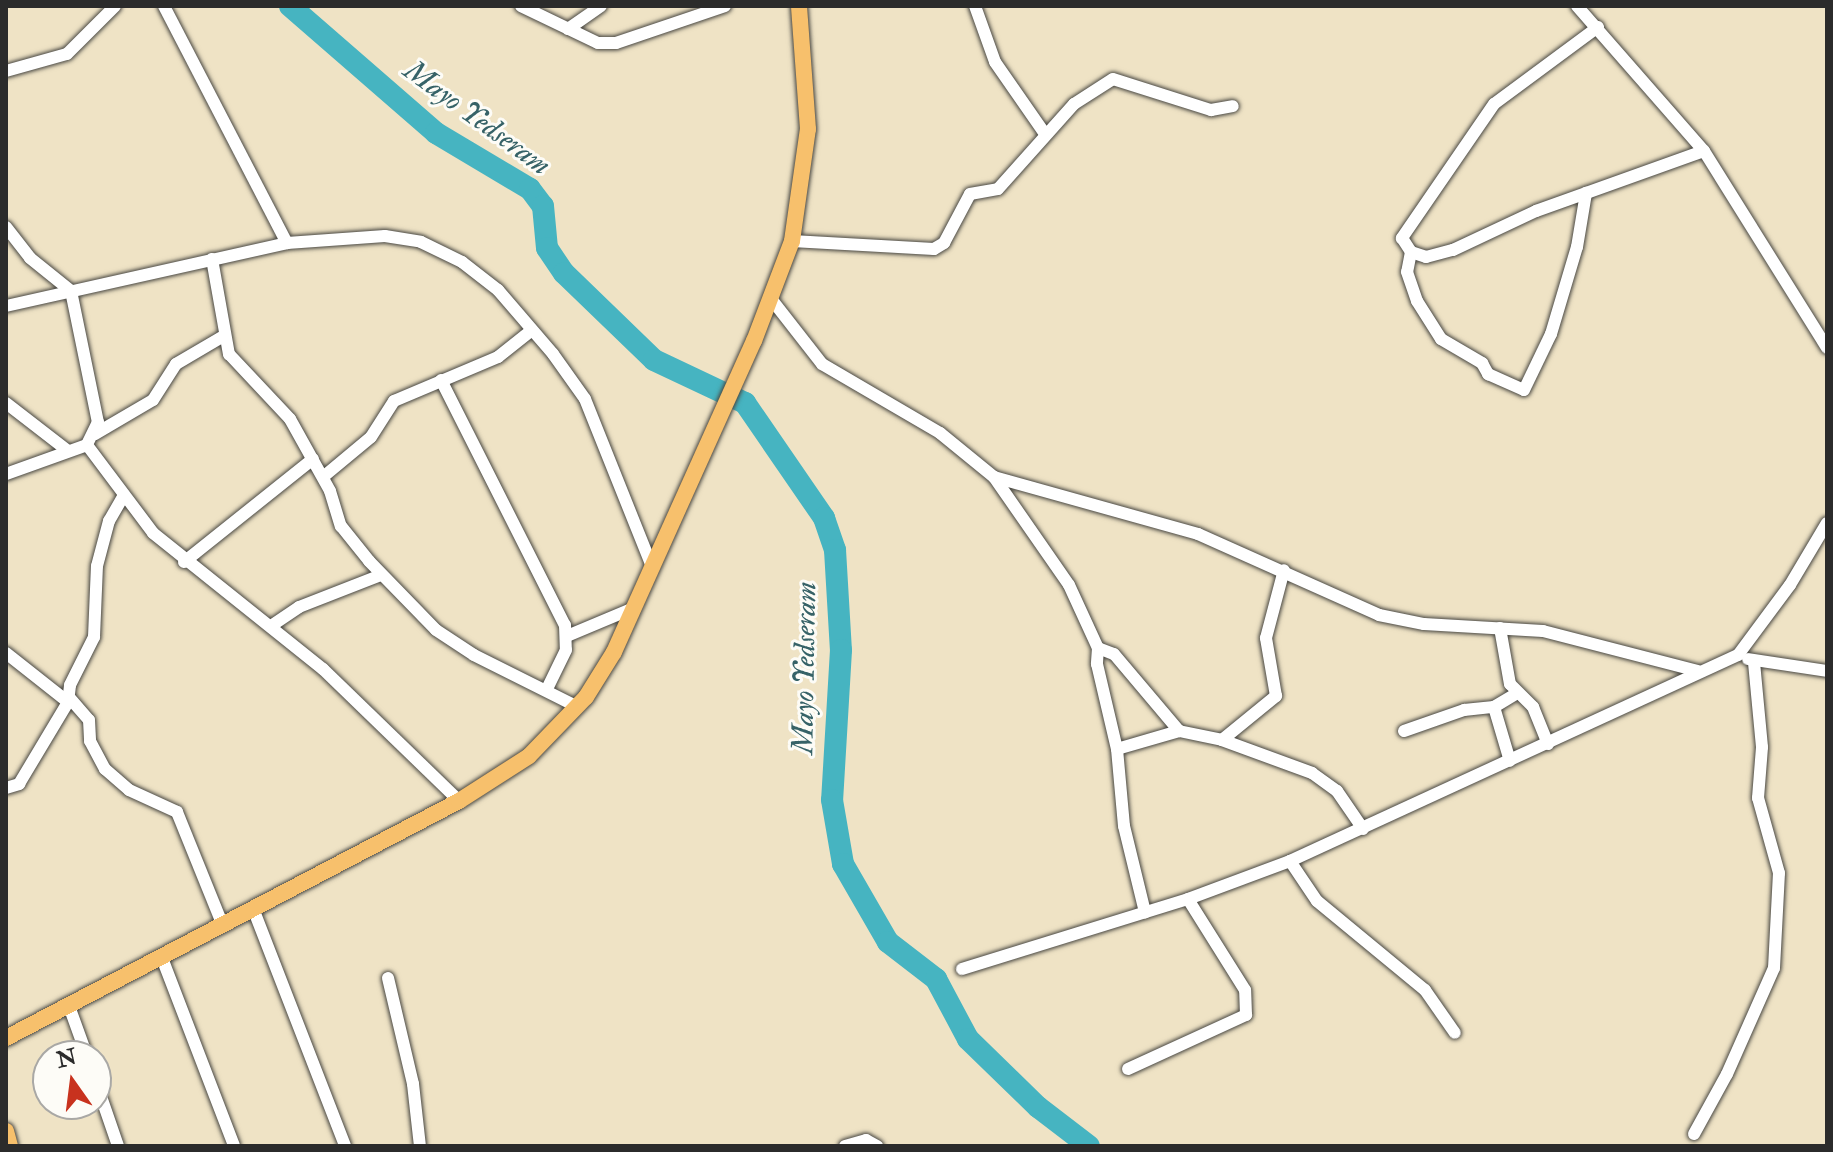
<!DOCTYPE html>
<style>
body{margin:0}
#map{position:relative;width:1833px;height:1152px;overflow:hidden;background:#efe3c5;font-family:"IM FELL Double Pica",serif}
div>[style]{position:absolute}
.river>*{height:22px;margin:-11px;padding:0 11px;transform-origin:11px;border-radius:11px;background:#46b4c1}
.roads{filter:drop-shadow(0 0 2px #484742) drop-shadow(0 0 2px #484742)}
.minor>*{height:12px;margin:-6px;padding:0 6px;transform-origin:6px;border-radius:6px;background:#fff}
.major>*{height:16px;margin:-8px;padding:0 8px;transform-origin:8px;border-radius:8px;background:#f7c06c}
span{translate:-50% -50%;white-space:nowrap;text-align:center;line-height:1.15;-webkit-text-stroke:6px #fdfcf7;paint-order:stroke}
.water-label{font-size:30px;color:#366267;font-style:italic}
.frame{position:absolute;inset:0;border:8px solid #2b2b2b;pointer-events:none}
.north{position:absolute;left:32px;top:1040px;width:80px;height:80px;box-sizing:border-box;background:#fdfcf7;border:2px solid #a9a8a5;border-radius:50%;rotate:346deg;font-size:22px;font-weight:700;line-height:32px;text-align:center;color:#2b2b2b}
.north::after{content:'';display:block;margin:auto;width:28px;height:36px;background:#c8321e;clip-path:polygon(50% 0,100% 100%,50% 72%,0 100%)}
</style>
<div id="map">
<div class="river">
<i style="left:290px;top:6px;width:194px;rotate:41deg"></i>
<i style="left:436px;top:133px;width:109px;rotate:30.8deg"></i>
<i style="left:530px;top:189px;width:21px;rotate:53deg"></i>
<i style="left:543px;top:206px;width:42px;rotate:84.6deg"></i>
<i style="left:547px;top:248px;width:30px;rotate:56deg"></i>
<i style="left:564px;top:273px;width:125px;rotate:44deg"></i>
<i style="left:654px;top:360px;width:101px;rotate:25.3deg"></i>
<i style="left:745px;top:403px;width:140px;rotate:55.5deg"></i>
<i style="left:824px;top:518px;width:34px;rotate:71deg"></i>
<i style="left:835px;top:550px;width:100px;rotate:86.6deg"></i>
<i style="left:841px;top:650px;width:150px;rotate:93.4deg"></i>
<i style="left:832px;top:800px;width:65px;rotate:80.2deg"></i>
<i style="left:843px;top:864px;width:90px;rotate:60deg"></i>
<i style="left:888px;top:942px;width:61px;rotate:37.6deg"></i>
<i style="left:936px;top:979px;width:68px;rotate:61.9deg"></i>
<i style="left:968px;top:1039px;width:98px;rotate:44.2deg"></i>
<i style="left:1038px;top:1107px;width:64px;rotate:37.4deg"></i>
</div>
<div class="roads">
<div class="minor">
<i style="left:164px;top:6px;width:267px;rotate:62.6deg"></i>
<i style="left:521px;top:6px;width:85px;rotate:25.7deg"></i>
<i style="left:598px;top:43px;width:18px"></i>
<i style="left:616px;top:43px;width:115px;rotate:-18.7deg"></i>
<i style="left:975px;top:6px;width:59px;rotate:70.3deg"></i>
<i style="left:995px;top:62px;width:88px;rotate:55.2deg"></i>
<i style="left:1577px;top:6px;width:193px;rotate:48.8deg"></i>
<i style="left:1704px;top:151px;width:232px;rotate:58deg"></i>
<i style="left:1598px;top:27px;width:129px;rotate:143.5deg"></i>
<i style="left:1494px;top:104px;width:163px;rotate:124.5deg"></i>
<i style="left:1402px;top:238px;width:17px;rotate:57deg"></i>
<i style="left:1411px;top:252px;width:16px;rotate:18deg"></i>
<i style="left:1426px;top:257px;width:28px;rotate:-15deg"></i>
<i style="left:1453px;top:250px;width:92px;rotate:-25.2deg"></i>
<i style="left:1536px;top:211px;width:178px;rotate:-19.7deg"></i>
<i style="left:568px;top:29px;width:40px;rotate:-34.9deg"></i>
<i style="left:6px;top:71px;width:63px;rotate:-15.6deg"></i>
<i style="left:67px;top:54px;width:68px;rotate:-45deg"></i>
<i style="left:6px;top:227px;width:39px;rotate:52deg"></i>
<i style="left:30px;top:258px;width:53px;rotate:38.8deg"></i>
<i style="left:71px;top:291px;width:134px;rotate:78.4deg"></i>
<i style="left:98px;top:422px;width:25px;rotate:116deg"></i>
<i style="left:87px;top:445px;width:86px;rotate:160.3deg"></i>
<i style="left:792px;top:241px;width:142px;rotate:3.2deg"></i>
<i style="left:934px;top:249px;width:12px;rotate:-31deg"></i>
<i style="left:944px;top:243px;width:55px;rotate:-62deg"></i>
<i style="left:970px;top:194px;width:28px;rotate:-10deg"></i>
<i style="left:998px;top:189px;width:114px;rotate:-48.2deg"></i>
<i style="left:1074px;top:104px;width:46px;rotate:-32.7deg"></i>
<i style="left:1113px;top:79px;width:103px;rotate:17.6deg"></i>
<i style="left:1211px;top:110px;width:22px;rotate:-10deg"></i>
<i style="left:1411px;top:252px;width:20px;rotate:101deg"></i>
<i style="left:1407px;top:272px;width:31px;rotate:71deg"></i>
<i style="left:1417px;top:301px;width:45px;rotate:57.7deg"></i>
<i style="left:1441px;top:339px;width:48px;rotate:30.3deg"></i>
<i style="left:1482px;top:363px;width:13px;rotate:61deg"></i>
<i style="left:1488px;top:374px;width:39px;rotate:24deg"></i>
<i style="left:1524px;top:390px;width:62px;rotate:-64.3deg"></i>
<i style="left:1551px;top:334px;width:91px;rotate:-73.4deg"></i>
<i style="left:1577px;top:247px;width:55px;rotate:-80.5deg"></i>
<i style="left:212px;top:259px;width:97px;rotate:79.9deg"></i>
<i style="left:229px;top:354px;width:89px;rotate:46.8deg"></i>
<i style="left:290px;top:419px;width:82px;rotate:60.9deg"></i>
<i style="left:330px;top:491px;width:37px;rotate:73deg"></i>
<i style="left:341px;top:526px;width:45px;rotate:51.3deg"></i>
<i style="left:369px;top:561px;width:96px;rotate:45.8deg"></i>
<i style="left:436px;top:630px;width:45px;rotate:33.3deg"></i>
<i style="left:474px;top:655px;width:116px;rotate:26.6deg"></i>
<i style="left:772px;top:300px;width:81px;rotate:52deg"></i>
<i style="left:822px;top:364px;width:137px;rotate:30.3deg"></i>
<i style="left:940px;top:433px;width:70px;rotate:39.2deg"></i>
<i style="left:994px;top:477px;width:131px;rotate:55.2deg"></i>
<i style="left:1069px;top:585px;width:69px;rotate:65.3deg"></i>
<i style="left:1098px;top:648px;width:16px;rotate:94deg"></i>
<i style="left:1097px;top:664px;width:87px;rotate:76.8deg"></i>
<i style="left:1117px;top:749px;width:77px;rotate:84.8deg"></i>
<i style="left:1124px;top:826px;width:89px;rotate:76.3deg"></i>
<i style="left:6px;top:306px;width:288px;rotate:-12.6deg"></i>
<i style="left:287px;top:243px;width:98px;rotate:-4.1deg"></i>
<i style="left:385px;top:236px;width:36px;rotate:9deg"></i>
<i style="left:421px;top:242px;width:46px;rotate:26deg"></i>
<i style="left:462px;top:262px;width:46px;rotate:37.9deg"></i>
<i style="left:498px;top:290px;width:84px;rotate:49.3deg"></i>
<i style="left:553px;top:354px;width:55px;rotate:54.6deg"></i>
<i style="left:585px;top:399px;width:178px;rotate:68.2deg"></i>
<i style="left:441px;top:380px;width:275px;rotate:63.2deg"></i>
<i style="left:565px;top:625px;width:25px;rotate:88deg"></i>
<i style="left:566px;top:650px;width:43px;rotate:116deg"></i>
<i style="left:6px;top:403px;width:78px;rotate:37.7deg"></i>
<i style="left:95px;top:434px;width:67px;rotate:-30.4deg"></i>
<i style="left:153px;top:400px;width:43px;rotate:-57.4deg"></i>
<i style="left:176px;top:364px;width:53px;rotate:-30.4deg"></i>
<i style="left:87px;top:445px;width:110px;rotate:53.1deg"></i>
<i style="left:153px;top:533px;width:218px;rotate:38.7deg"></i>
<i style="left:323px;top:669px;width:190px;rotate:44.1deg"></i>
<i style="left:323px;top:477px;width:62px;rotate:-39.8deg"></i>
<i style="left:371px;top:437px;width:43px;rotate:-57.4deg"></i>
<i style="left:394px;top:401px;width:113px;rotate:-22.9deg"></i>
<i style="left:498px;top:357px;width:43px;rotate:-38.5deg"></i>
<i style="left:994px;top:477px;width:212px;rotate:15.6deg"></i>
<i style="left:1198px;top:534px;width:198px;rotate:24.1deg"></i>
<i style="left:1379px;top:615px;width:46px;rotate:11.3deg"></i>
<i style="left:1424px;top:624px;width:119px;rotate:3.4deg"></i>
<i style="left:1543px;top:631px;width:160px;rotate:14.5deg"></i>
<i style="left:184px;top:562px;width:165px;rotate:-38.6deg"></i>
<i style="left:271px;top:626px;width:34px;rotate:-34deg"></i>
<i style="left:299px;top:607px;width:88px;rotate:-21.3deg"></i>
<i style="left:1500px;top:628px;width:57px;rotate:79.9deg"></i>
<i style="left:1510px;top:684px;width:33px;rotate:45deg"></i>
<i style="left:1533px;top:707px;width:40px;rotate:68deg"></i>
<i style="left:567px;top:636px;width:73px;rotate:-22.7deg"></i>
<i style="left:1098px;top:648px;width:17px;rotate:21deg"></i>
<i style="left:1114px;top:654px;width:101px;rotate:49.8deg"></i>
<i style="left:6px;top:653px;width:79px;rotate:38.3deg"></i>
<i style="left:1748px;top:659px;width:80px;rotate:8.6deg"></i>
<i style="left:68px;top:696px;width:32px;rotate:49deg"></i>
<i style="left:89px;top:720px;width:21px;rotate:87deg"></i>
<i style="left:90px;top:741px;width:32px;rotate:62deg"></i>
<i style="left:105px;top:769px;width:32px;rotate:41deg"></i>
<i style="left:129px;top:790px;width:53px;rotate:24.6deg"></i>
<i style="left:177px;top:812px;width:123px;rotate:68deg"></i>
<i style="left:1494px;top:707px;width:56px;rotate:73.5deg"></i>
<i style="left:1404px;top:731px;width:64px;rotate:-19.3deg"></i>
<i style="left:1464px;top:710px;width:30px;rotate:-6deg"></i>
<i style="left:1494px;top:707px;width:26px;rotate:-31deg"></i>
<i style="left:1222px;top:740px;width:70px;rotate:-39.2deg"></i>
<i style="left:1276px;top:696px;width:59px;rotate:-99.8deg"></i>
<i style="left:1266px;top:638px;width:70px;rotate:-75.2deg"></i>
<i style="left:1117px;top:749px;width:65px;rotate:-16.2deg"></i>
<i style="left:1179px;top:731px;width:44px;rotate:11.8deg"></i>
<i style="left:1222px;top:740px;width:96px;rotate:20.1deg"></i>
<i style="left:1312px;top:773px;width:31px;rotate:36deg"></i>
<i style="left:1337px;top:791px;width:46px;rotate:55.6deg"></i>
<i style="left:6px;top:788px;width:14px;rotate:-17deg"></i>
<i style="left:19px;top:784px;width:96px;rotate:-59.1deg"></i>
<i style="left:68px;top:702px;width:17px;rotate:-83deg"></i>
<i style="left:70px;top:685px;width:54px;rotate:-63.4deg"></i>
<i style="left:94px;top:637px;width:71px;rotate:-87.6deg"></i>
<i style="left:97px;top:566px;width:47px;rotate:-75.1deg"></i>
<i style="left:109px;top:521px;width:30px;rotate:-60deg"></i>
<i style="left:1290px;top:861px;width:48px;rotate:56deg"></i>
<i style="left:1317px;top:901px;width:140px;rotate:39.5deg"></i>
<i style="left:1425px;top:990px;width:52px;rotate:55.1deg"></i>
<i style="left:254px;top:911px;width:252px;rotate:68.8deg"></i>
<i style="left:162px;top:958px;width:201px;rotate:69deg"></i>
<i style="left:962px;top:969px;width:237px;rotate:-17.2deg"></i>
<i style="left:1188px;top:899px;width:109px;rotate:-20.4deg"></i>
<i style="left:1290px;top:861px;width:493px;rotate:-24.7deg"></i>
<i style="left:1738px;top:655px;width:87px;rotate:-53.4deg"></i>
<i style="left:1790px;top:585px;width:72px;rotate:-59.2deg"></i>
<i style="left:388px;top:978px;width:109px;rotate:76.7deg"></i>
<i style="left:413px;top:1084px;width:62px;rotate:83.6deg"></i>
<i style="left:69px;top:1006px;width:53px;rotate:70.2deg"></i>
<i style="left:1128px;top:1069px;width:130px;rotate:-24.6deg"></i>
<i style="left:1246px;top:1015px;width:25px;rotate:-92deg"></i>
<i style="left:1245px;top:990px;width:107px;rotate:-122.1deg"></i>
<i style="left:96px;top:1082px;width:68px;rotate:71deg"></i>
<i style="left:1694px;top:1134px;width:68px;rotate:-61.2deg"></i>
<i style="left:1727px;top:1074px;width:116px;rotate:-66.1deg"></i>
<i style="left:1774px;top:968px;width:95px;rotate:-87deg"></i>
<i style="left:1779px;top:873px;width:78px;rotate:-105.6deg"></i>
<i style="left:1758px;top:798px;width:51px;rotate:-85.5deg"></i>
<i style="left:1762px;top:747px;width:85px;rotate:-95.4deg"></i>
<i style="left:845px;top:1146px;width:22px;rotate:-16deg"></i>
<i style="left:866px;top:1140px;width:13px;rotate:29deg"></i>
</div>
<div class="major">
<i style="left:6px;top:1038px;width:511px;rotate:-27.62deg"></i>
<i style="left:459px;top:801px;width:83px;rotate:-32.7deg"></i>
<i style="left:529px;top:756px;width:82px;rotate:-46deg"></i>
<i style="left:586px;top:697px;width:53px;rotate:-58.1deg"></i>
<i style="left:614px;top:652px;width:341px;rotate:-65.8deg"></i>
<i style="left:754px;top:341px;width:107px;rotate:-69.2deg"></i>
<i style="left:792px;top:241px;width:113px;rotate:-81.9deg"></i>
<i style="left:808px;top:129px;width:123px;rotate:-94.2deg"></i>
<i style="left:6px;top:1131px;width:16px;rotate:75deg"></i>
</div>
</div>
<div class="water-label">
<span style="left:477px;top:118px;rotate:36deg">Mayo Yedseram</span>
<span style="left:805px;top:668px;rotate:-89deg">Mayo Yedseram</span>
</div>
<div class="frame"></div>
<div class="north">N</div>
</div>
